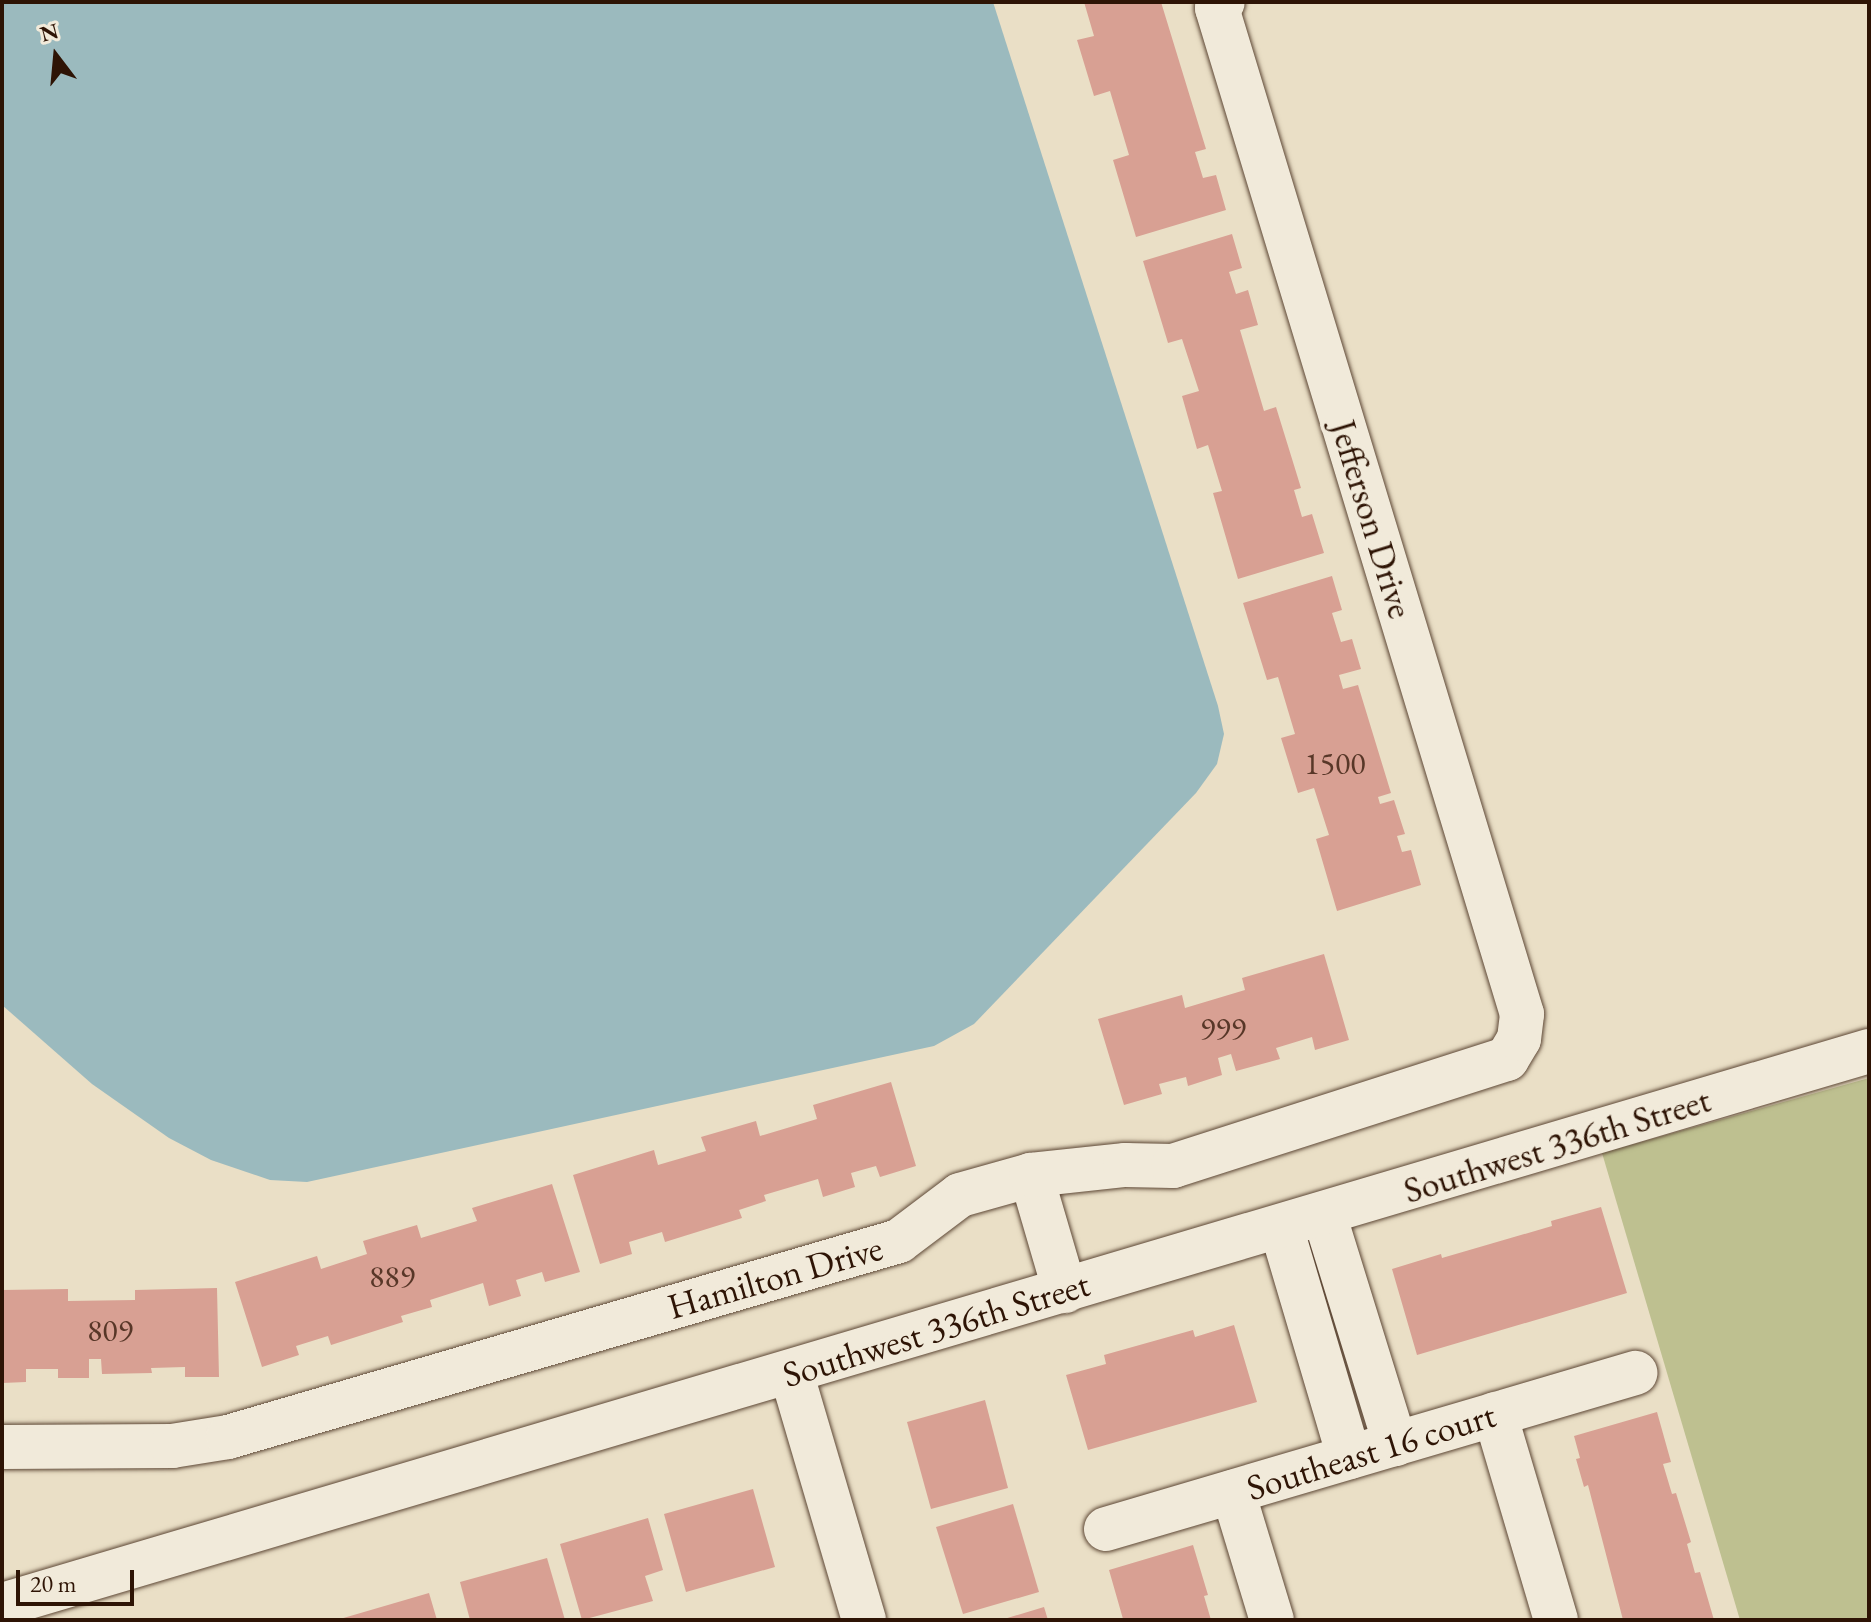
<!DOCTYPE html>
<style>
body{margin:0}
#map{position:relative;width:1871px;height:1622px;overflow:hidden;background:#eadfc6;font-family:"EB Garamond",serif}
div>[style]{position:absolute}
.green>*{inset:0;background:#bec090}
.water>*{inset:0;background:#9bbabe}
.building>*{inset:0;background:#d8a093}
.roads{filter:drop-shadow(0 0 2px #5d4735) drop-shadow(0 0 2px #5d4735)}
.street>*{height:44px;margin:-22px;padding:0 22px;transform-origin:22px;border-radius:22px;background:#f1eada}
span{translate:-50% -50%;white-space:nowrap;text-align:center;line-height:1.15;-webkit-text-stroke:8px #f1eada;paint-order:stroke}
.number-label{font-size:32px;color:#583728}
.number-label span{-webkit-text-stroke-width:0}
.street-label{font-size:36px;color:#2e1405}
.frame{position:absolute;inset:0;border:4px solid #2e1405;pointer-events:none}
.north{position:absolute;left:16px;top:16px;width:80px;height:80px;-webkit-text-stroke:6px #f1eada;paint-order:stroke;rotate:344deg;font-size:22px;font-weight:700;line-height:32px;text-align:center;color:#2e1405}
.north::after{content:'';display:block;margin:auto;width:28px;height:36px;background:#2e1405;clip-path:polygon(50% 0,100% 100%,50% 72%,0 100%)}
.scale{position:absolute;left:16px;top:1570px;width:118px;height:36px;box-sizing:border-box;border:4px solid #2e1405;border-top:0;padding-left:10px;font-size:24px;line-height:28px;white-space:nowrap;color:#2e1405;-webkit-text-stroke:6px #f1eada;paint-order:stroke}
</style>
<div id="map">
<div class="green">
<i style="clip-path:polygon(1869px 1078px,1869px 1620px,1740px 1620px,1602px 1153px)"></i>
</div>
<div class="water">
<i style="clip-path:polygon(2px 2px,993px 2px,1218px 706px,1224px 734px,1217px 764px,1196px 793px,974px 1024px,934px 1046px,307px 1182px,270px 1180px,211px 1160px,169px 1138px,92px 1084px,2px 1005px)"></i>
</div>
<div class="building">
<i style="clip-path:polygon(1084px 2px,1161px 2px,1206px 149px,1195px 152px,1203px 178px,1216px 175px,1226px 210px,1136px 237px,1113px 160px,1129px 155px,1110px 91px,1094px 96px,1077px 40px,1094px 36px)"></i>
<i style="clip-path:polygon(1232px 234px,1242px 268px,1229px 272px,1236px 294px,1248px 290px,1258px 325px,1240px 330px,1264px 411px,1276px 407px,1301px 488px,1294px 490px,1302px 517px,1312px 514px,1324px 553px,1238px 579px,1213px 493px,1222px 491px,1208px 445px,1197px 449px,1182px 396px,1199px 391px,1182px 339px,1168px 343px,1143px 261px)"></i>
<i style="clip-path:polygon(1332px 576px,1342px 610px,1332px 613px,1341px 642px,1352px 639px,1361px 669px,1339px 675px,1343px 689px,1358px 685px,1391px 793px,1378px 797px,1380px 804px,1394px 800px,1405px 834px,1397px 836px,1402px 852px,1411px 850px,1421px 885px,1337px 911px,1316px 839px,1329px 835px,1314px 788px,1298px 793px,1281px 738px,1295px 734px,1278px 677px,1267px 680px,1243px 603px)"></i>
<i style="clip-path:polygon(1324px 954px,1349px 1040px,1315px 1050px,1312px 1037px,1276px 1048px,1280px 1059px,1236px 1071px,1231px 1054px,1218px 1058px,1222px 1075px,1188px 1086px,1186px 1077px,1159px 1084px,1162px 1094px,1124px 1105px,1098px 1019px,1182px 995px,1185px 1008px,1245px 990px,1242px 978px)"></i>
<i style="clip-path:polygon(891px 1082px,916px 1166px,880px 1177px,876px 1166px,851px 1173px,855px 1187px,823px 1197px,818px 1179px,764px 1195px,766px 1201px,739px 1210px,742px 1218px,665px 1242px,662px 1232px,629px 1242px,632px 1254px,600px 1264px,573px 1175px,654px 1150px,658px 1165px,706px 1151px,701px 1137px,756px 1121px,760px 1136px,817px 1119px,813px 1105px)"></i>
<i style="clip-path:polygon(552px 1184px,580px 1272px,545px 1282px,542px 1272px,516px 1280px,521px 1296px,489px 1306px,483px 1283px,430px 1300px,432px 1307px,401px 1316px,403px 1322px,331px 1345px,328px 1336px,296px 1346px,299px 1355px,262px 1367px,235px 1282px,317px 1256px,321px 1269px,367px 1254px,363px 1241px,417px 1225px,421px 1238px,477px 1221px,472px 1208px)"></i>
<i style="clip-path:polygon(1601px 1207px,1627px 1293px,1417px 1355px,1392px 1269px,1441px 1254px,1442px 1258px,1552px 1226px,1551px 1221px)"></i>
<i style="clip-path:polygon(217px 1288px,219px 1377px,185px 1377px,185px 1367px,151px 1368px,152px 1373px,102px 1374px,101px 1359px,89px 1359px,89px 1378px,58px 1378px,58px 1369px,26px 1369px,26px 1382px,2px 1383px,2px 1290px,68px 1289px,68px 1301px,135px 1300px,135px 1290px)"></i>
<i style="clip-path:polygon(1234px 1325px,1257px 1402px,1088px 1450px,1066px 1375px,1106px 1364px,1104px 1355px,1193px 1330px,1195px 1337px)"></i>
<i style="clip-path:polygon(985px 1400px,1008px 1488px,931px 1509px,907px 1422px)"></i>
<i style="clip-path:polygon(1657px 1412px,1671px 1462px,1663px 1464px,1672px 1494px,1676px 1493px,1691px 1542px,1687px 1544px,1695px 1573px,1700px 1572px,1714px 1620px,1623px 1620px,1588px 1485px,1584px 1487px,1576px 1459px,1580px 1458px,1574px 1436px)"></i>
<i style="clip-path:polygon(753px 1489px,775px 1567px,686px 1592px,664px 1514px)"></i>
<i style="clip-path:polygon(1013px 1504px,1039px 1592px,963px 1614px,936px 1527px)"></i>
<i style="clip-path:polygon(648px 1518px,663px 1570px,645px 1576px,653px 1601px,582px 1620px,560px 1544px)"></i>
<i style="clip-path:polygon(1193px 1545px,1208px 1595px,1204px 1596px,1211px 1620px,1123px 1619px,1109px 1570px)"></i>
<i style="clip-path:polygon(547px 1558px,565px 1620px,470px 1620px,460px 1582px)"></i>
<i style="clip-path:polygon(429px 1593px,437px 1620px,340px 1620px,340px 1619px)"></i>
<i style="clip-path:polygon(1044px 1607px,1048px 1620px,1004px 1620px,1004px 1619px)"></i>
</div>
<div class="roads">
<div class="street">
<i style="left:1031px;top:1175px;width:121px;rotate:73.7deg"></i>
<i style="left:1324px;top:1214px;width:241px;rotate:72.8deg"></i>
<i style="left:1281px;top:1227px;width:240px;rotate:73.5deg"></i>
<i style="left:791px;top:1372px;width:259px;rotate:73.6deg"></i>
<i style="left:1495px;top:1414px;width:215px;rotate:73.5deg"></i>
<i style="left:2px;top:1447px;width:170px;rotate:-0.3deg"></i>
<i style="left:172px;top:1446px;width:57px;rotate:-9.1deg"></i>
<i style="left:228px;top:1437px;width:699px;rotate:-16.28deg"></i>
<i style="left:899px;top:1241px;width:76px;rotate:-37deg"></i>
<i style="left:960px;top:1195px;width:74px;rotate:-15.7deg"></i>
<i style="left:1031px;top:1175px;width:95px;rotate:-6.1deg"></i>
<i style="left:1125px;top:1165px;width:48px;rotate:1.2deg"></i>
<i style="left:1173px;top:1166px;width:351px;rotate:-17.8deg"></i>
<i style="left:1507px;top:1059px;width:23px;rotate:-59deg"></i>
<i style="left:1519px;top:1039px;width:25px;rotate:-83deg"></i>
<i style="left:1522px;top:1014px;width:1051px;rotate:-106.87deg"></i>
<i style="left:1217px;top:8px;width:8px;rotate:-45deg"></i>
<i style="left:1233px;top:1492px;width:134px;rotate:73.1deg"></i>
<i style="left:1106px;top:1529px;width:552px;rotate:-16.43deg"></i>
<i style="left:2px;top:1605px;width:1947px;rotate:-16.53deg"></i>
</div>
</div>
<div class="number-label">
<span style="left:1335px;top:763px">1500</span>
<span style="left:1223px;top:1028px">999</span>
<span style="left:392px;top:1276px">889</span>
<span style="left:110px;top:1330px">809</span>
</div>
<div class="street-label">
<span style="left:1372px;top:519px;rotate:73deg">Jefferson Drive</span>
<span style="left:1557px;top:1145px;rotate:-17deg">Southwest 336th Street</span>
<span style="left:775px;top:1277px;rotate:-16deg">Hamilton Drive</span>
<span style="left:936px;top:1329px;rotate:-17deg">Southwest 336th Street</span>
<span style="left:1371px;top:1451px;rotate:-17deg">Southeast 16 court</span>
</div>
<div class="frame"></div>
<div class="north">N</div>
<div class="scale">20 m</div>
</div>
